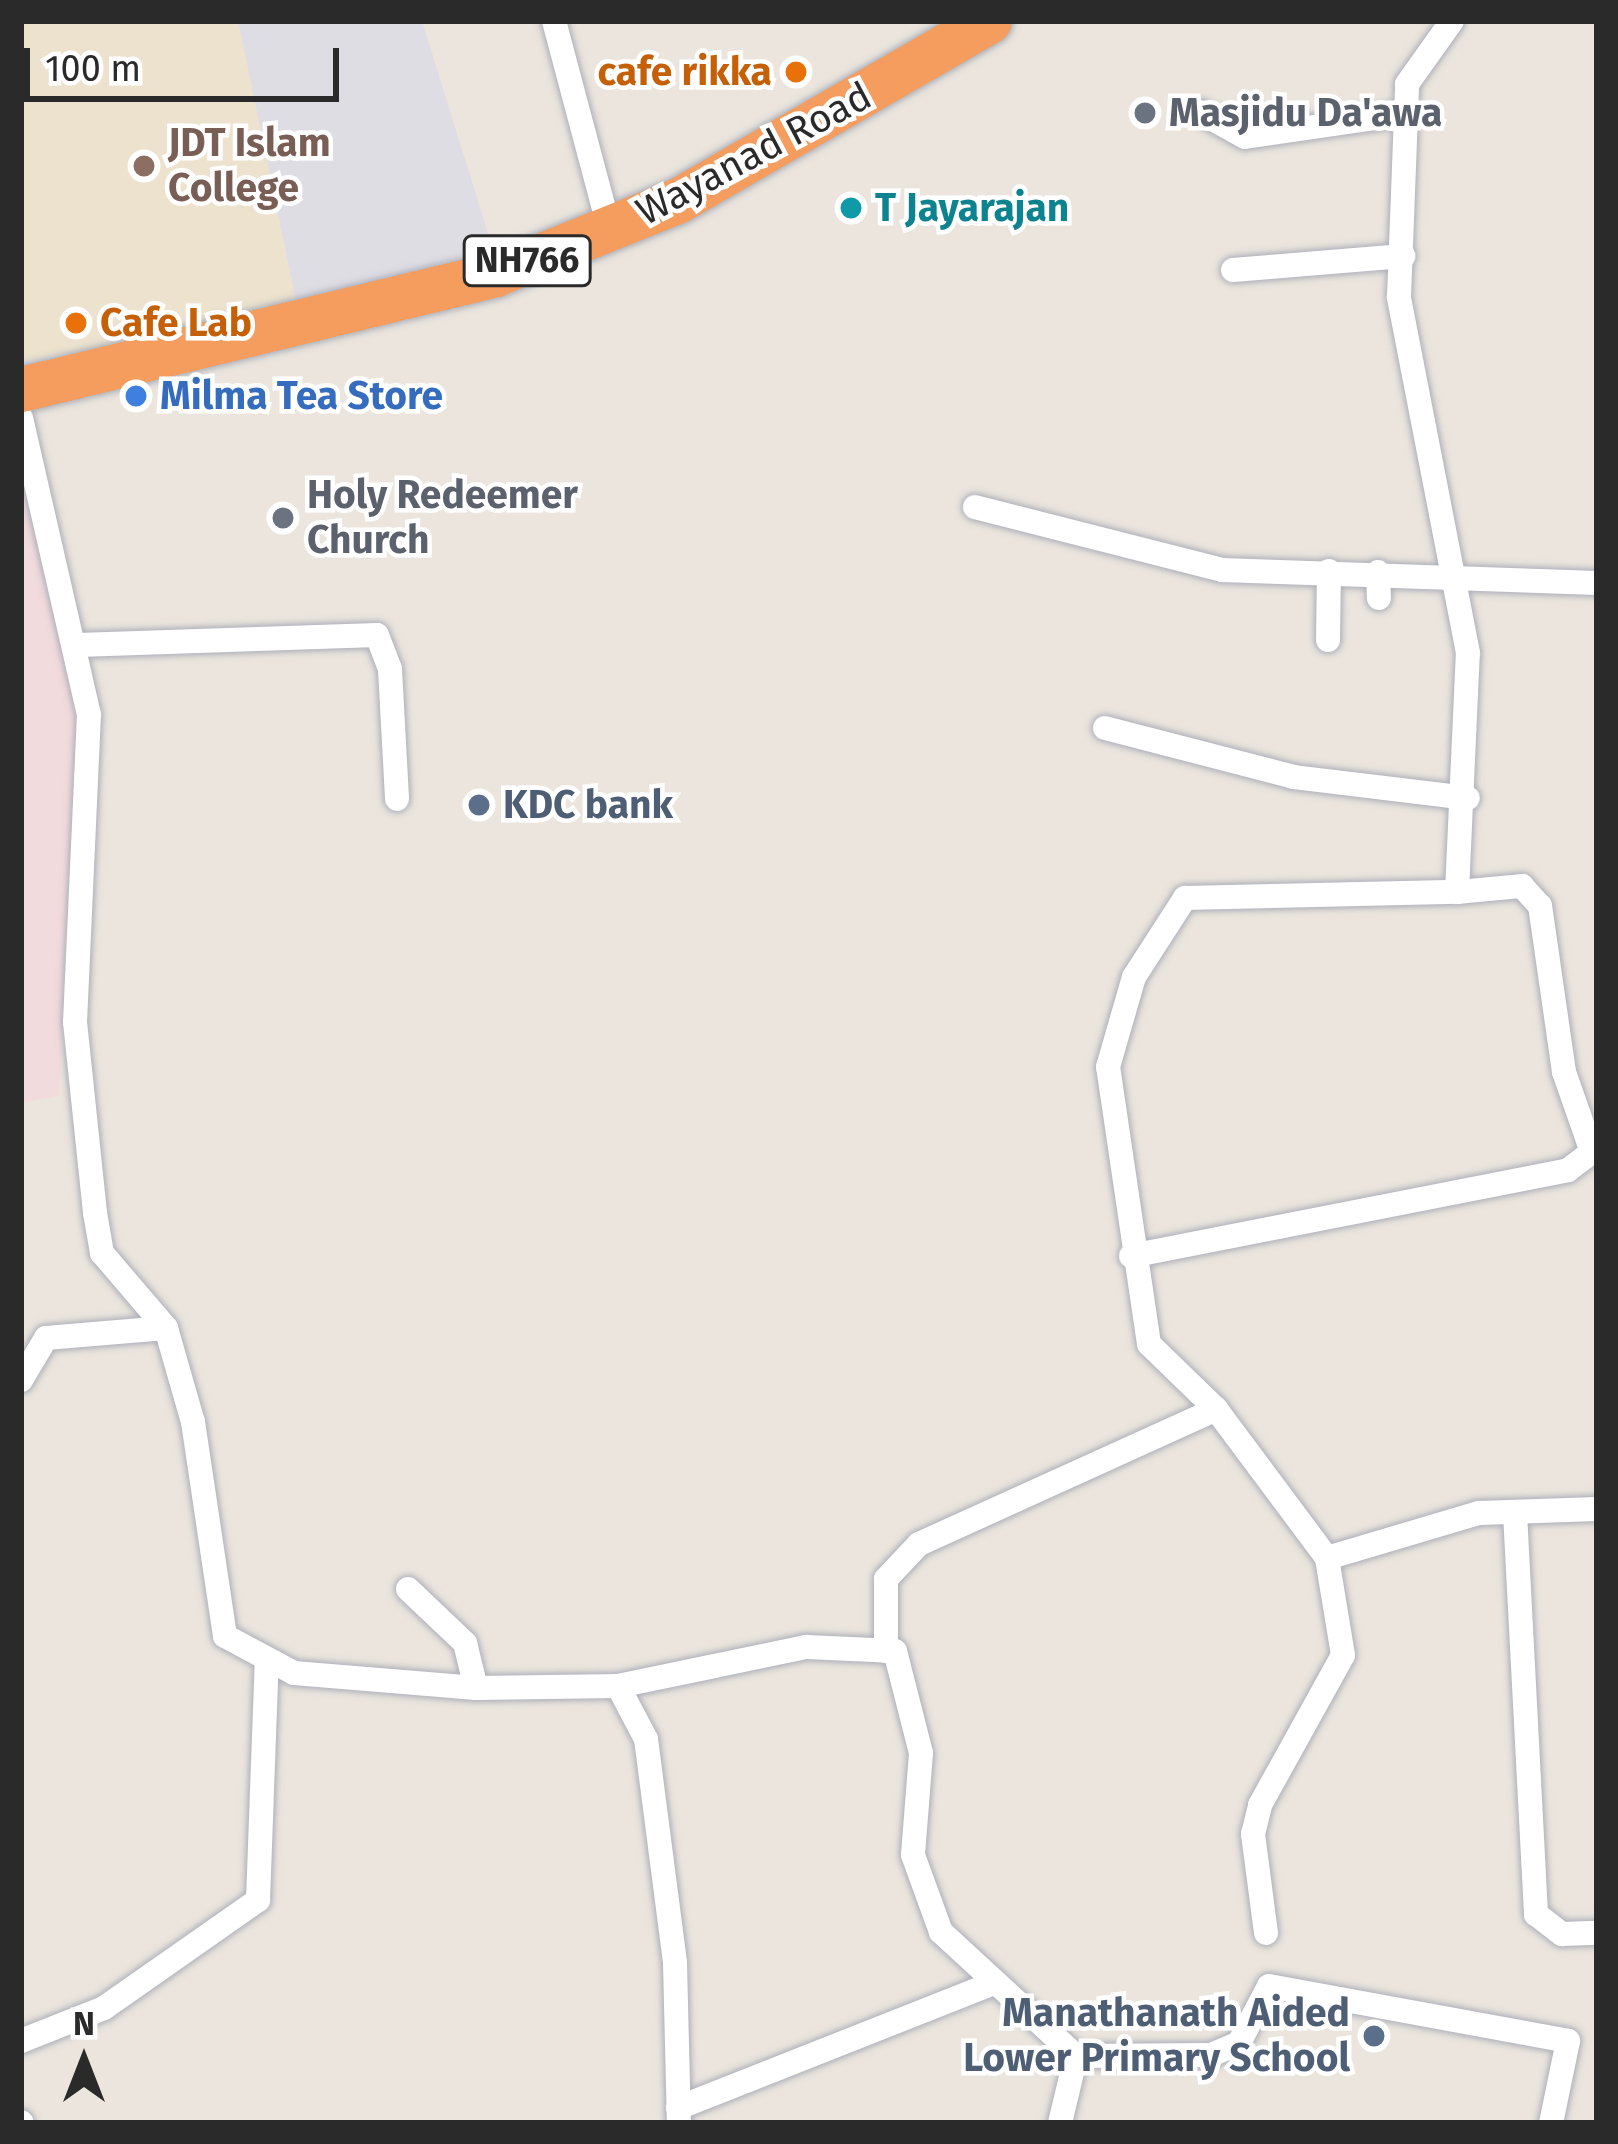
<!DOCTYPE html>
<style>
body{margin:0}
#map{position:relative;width:1618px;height:2144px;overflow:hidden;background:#ebe5dd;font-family:"Fira Sans",sans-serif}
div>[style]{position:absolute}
.industrial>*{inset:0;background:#dfdde4}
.education>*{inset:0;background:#ece2cd}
.medical>*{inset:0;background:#f2dbdc}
.roads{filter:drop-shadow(0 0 3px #adb0ba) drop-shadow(0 0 3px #adb0ba)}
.street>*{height:24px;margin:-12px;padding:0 12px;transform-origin:12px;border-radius:12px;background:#fff}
.highway>*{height:45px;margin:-22.5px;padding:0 22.5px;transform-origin:22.5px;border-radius:22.5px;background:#f59d5e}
.dots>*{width:33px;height:33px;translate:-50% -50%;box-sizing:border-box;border:6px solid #fff;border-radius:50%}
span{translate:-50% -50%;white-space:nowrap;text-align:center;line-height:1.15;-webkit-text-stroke:9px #fff;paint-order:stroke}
.shield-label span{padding:3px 9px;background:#fff;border:3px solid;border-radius:9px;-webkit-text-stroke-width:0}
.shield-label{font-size:36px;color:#2a2a2a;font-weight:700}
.food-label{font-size:39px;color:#c56008;font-weight:700}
.right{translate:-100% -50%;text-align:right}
.left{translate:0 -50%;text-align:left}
.worship-label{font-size:39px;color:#5b616d;font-weight:700}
.education-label{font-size:39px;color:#785e54;font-weight:700}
.street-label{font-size:39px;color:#2a2a2a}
.culture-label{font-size:39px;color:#0d838f;font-weight:700}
.shop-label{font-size:39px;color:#366cbe;font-weight:700}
.service-label{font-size:39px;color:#4e5e75;font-weight:700}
.frame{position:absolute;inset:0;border:24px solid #2a2a2a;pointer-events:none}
.north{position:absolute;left:24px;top:2000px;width:120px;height:120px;-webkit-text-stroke:9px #fff;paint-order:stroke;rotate:0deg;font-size:33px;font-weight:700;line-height:48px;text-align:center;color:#2a2a2a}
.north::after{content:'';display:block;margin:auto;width:42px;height:54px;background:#2a2a2a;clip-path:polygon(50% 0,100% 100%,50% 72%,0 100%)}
.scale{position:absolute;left:24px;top:48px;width:315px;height:54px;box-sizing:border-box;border:6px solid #2a2a2a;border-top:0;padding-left:15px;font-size:36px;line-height:42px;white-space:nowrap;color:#2a2a2a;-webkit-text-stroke:9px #fff;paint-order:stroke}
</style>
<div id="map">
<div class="industrial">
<i style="clip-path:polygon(238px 21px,422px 21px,492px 246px,298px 312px)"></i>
</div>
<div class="education">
<i style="clip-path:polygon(21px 21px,238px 21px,298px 312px,21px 361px)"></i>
</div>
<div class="medical">
<i style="clip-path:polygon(21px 454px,79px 696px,59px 1096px,21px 1103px)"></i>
</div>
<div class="roads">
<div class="street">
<i style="left:554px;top:21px;width:214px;rotate:75.1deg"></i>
<i style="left:1200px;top:112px;width:51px;rotate:29.1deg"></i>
<i style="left:1245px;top:137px;width:160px;rotate:-8.3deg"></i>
<i style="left:1233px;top:270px;width:171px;rotate:-4.7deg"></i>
<i style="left:21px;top:418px;width:304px;rotate:77.1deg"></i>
<i style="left:89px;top:714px;width:308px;rotate:92.6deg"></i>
<i style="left:75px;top:1022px;width:192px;rotate:84deg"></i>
<i style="left:95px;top:1213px;width:41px;rotate:80.1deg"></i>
<i style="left:102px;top:1253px;width:99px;rotate:49.5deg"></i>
<i style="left:166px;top:1328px;width:98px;rotate:74deg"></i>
<i style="left:193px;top:1422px;width:216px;rotate:81.5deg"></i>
<i style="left:225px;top:1636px;width:78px;rotate:28.2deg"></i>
<i style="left:294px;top:1673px;width:183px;rotate:4.7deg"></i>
<i style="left:476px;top:1688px;width:142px;rotate:-0.8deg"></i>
<i style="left:618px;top:1686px;width:193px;rotate:-11.7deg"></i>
<i style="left:807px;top:1647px;width:88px;rotate:2.6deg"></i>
<i style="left:895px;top:1651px;width:105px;rotate:75.7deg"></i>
<i style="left:921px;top:1753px;width:102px;rotate:94.5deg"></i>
<i style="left:913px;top:1855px;width:82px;rotate:70deg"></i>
<i style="left:941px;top:1932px;width:183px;rotate:42.6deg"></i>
<i style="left:1076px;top:2056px;width:135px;rotate:-0.4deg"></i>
<i style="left:1211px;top:2055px;width:30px;rotate:-23deg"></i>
<i style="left:1239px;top:2043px;width:64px;rotate:-62.2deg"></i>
<i style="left:1269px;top:1986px;width:304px;rotate:10.4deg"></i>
<i style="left:1568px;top:2041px;width:84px;rotate:101.7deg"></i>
<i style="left:975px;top:507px;width:255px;rotate:14.3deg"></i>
<i style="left:1222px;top:570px;width:375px;rotate:2deg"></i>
<i style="left:1378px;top:572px;width:26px;rotate:88deg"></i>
<i style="left:1328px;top:640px;width:69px;rotate:-89.2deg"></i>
<i style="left:78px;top:645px;width:299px;rotate:-1.9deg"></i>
<i style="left:377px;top:635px;width:36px;rotate:69deg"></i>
<i style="left:390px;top:669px;width:130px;rotate:86.9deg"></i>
<i style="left:1105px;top:728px;width:195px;rotate:14.5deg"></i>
<i style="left:1294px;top:777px;width:175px;rotate:6.9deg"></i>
<i style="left:1131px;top:1256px;width:445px;rotate:-11.1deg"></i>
<i style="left:1568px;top:1170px;width:30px;rotate:-37deg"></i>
<i style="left:1592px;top:1152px;width:85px;rotate:-109.3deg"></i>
<i style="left:1564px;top:1072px;width:168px;rotate:-98.2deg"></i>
<i style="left:1540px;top:906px;width:27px;rotate:-132deg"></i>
<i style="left:1522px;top:886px;width:65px;rotate:174.7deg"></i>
<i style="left:1457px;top:892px;width:239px;rotate:-87.4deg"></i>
<i style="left:1468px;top:653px;width:363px;rotate:-101deg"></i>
<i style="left:1399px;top:297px;width:213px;rotate:-87.8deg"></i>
<i style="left:1407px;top:84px;width:77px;rotate:-54.5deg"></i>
<i style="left:21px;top:1380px;width:49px;rotate:-59.2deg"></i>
<i style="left:46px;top:1338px;width:120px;rotate:-4.8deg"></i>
<i style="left:1515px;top:1513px;width:402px;rotate:87deg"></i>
<i style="left:1536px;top:1914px;width:33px;rotate:38deg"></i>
<i style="left:1562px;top:1934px;width:35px;rotate:-2deg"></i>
<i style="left:1327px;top:1558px;width:159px;rotate:-16.5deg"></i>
<i style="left:1479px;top:1513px;width:118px;rotate:-1.9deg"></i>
<i style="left:408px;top:1589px;width:79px;rotate:43.5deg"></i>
<i style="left:465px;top:1643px;width:46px;rotate:76.3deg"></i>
<i style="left:886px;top:1651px;width:72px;rotate:-90deg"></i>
<i style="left:886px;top:1579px;width:48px;rotate:-46.7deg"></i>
<i style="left:919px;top:1544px;width:326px;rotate:-24.4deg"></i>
<i style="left:618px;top:1686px;width:60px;rotate:62.2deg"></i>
<i style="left:646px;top:1739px;width:226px;rotate:82.6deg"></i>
<i style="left:675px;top:1963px;width:160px;rotate:88.6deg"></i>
<i style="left:1266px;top:1933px;width:100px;rotate:-97.5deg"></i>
<i style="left:1253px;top:1834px;width:30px;rotate:-76deg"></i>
<i style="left:1260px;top:1805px;width:171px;rotate:-61deg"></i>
<i style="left:1343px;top:1655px;width:98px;rotate:-99.4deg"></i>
<i style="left:1327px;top:1558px;width:186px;rotate:-126.7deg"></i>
<i style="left:1216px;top:1409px;width:93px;rotate:-135.9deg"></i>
<i style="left:1149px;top:1344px;width:280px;rotate:-98.4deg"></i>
<i style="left:1108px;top:1067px;width:94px;rotate:-73.9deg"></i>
<i style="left:1134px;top:977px;width:94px;rotate:-57.2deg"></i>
<i style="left:1185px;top:898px;width:272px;rotate:-1.3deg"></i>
<i style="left:21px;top:2041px;width:89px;rotate:-21.7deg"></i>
<i style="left:104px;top:2008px;width:188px;rotate:-35deg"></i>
<i style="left:258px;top:1900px;width:241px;rotate:-87.9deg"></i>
<i style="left:678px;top:2108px;width:339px;rotate:-21.6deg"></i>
<i style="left:21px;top:2122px;width:1px;rotate:45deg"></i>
<i style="left:1060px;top:2123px;width:69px;rotate:-76.6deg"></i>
</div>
<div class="highway">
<i style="left:21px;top:389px;width:488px;rotate:-13.6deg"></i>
<i style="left:495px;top:274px;width:196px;rotate:-21.9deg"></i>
<i style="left:677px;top:201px;width:360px;rotate:-30deg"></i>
</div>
</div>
<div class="dots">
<i style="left:796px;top:72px;background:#e8710a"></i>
<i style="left:1145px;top:113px;background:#6b7280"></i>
<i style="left:144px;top:166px;background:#8d6e63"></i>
<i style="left:851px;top:208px;background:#0f9aa8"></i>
<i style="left:76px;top:323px;background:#e8710a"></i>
<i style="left:136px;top:396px;background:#3f7fe0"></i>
<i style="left:283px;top:518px;background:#6b7280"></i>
<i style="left:479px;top:805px;background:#5c6f8a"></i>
<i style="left:1374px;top:2036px;background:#5c6f8a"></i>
</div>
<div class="shield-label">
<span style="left:527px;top:261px">NH766</span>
</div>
<div class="food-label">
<span class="right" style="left:772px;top:72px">cafe rikka</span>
<span class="left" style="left:100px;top:323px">Cafe Lab</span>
</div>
<div class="worship-label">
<span class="left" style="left:1169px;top:113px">Masjidu Da'awa</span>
<span class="left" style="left:307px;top:518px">Holy Redeemer<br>Church</span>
</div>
<div class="education-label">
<span class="left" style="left:168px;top:166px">JDT Islam<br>College</span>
</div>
<div class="street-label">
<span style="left:754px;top:154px;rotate:-28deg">Wayanad Road</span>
</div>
<div class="culture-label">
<span class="left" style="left:875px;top:208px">T Jayarajan</span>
</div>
<div class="shop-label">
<span class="left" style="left:160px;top:396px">Milma Tea Store</span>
</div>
<div class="service-label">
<span class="left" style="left:503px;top:805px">KDC bank</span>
<span class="right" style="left:1350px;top:2036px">Manathanath Aided<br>Lower Primary School</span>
</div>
<div class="frame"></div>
<div class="north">N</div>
<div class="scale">100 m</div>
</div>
